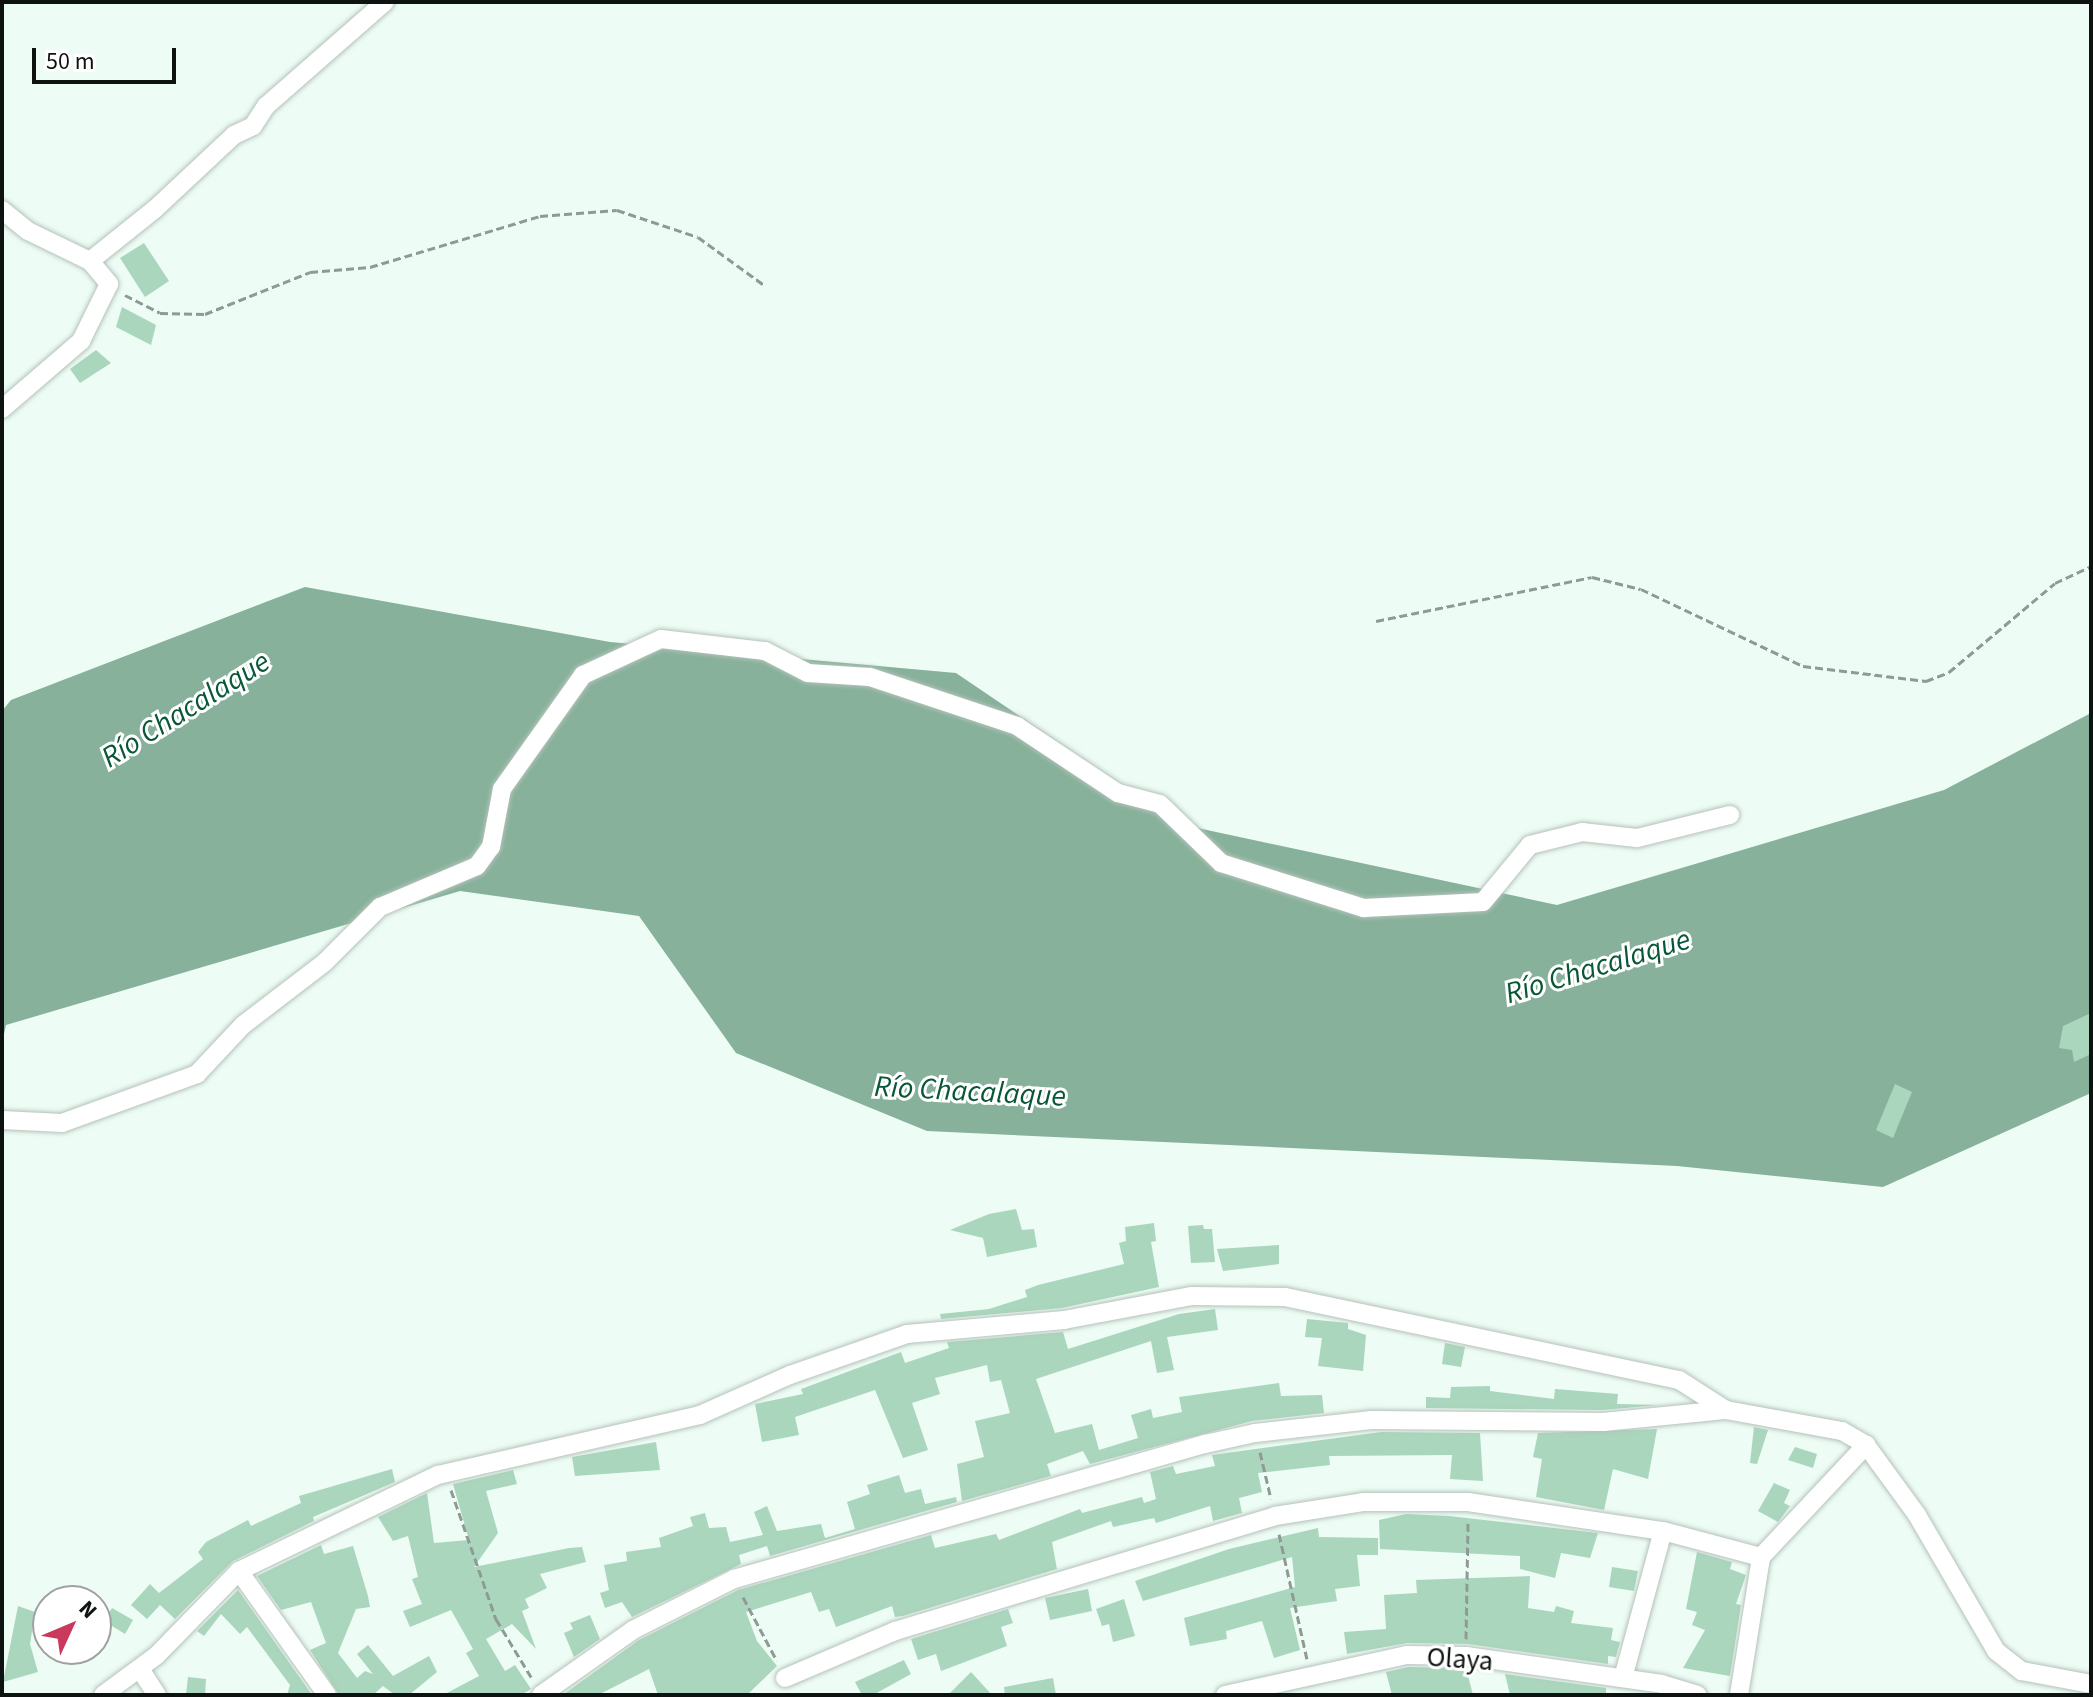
<!DOCTYPE html>
<meta charset="utf-8">
<style>
body{margin:0}
#map{position:relative;width:2093px;height:1697px;overflow:hidden;background:#edfcf4;font-family:"Source Sans 3",sans-serif}
div>[style]{position:absolute}
.water>*{inset:0;background:#87b19a}
.building>*{inset:0;background:#aad6bd}
.path>*{height:3px;margin-top:-1.5px;transform-origin:0;background:repeating-linear-gradient(90deg,#8f9a94 0 8px,transparent 0 12px)}
.roads{filter:drop-shadow(0 0 2px #b4c2ba) drop-shadow(0 0 2px #b4c2ba)}
.street>*{height:18px;margin:-9px;padding:0 9px;transform-origin:9px;border-radius:9px;background:#fff}
span{translate:-50% -50%;white-space:nowrap;text-align:center;line-height:1.15;-webkit-text-stroke:6px #fff;paint-order:stroke}
.street-label{font-size:28px;color:#0e1311}
.water-label{font-size:30px;color:#085738;font-style:italic}
.frame{position:absolute;inset:0;border:4px solid #0e1311;pointer-events:none}
.north{position:absolute;left:32px;top:1585px;width:80px;height:80px;box-sizing:border-box;background:#fff;border:2px solid #9fa1a0;border-radius:50%;rotate:46deg;font-size:22px;font-weight:700;line-height:32px;text-align:center;color:#0e1311}
.north::after{content:'';display:block;margin:auto;width:28px;height:36px;background:#c93a5e;clip-path:polygon(50% 0,100% 100%,50% 72%,0 100%)}
.scale{position:absolute;left:32px;top:48px;width:144px;height:36px;box-sizing:border-box;border:4px solid #0e1311;border-top:0;padding-left:10px;font-size:24px;line-height:28px;white-space:nowrap;color:#0e1311;-webkit-text-stroke:6px #fff;paint-order:stroke}
</style>
<div id="map">
<div class="water">
<i style="clip-path:polygon(305px 587px,610px 642px,956px 673px,1179px 824px,1557px 905px,1944px 790px,2091px 713px,2091px 1093px,1883px 1187px,1677px 1166px,927px 1131px,736px 1053px,639px 916px,460px 891px,6px 1025px,2px 1043px,2px 711px,11px 700px)"></i>
</div>
<div class="building">
<i style="clip-path:polygon(144px 243px,169px 281px,145px 297px,120px 258px)"></i>
<i style="clip-path:polygon(122px 307px,156px 325px,151px 345px,116px 327px)"></i>
<i style="clip-path:polygon(96px 350px,111px 363px,80px 383px,70px 369px)"></i>
<i style="clip-path:polygon(2091px 1013px,2091px 1054px,2074px 1062px,2072px 1050px,2059px 1048px,2063px 1026px)"></i>
<i style="clip-path:polygon(1895px 1084px,1912px 1092px,1893px 1138px,1876px 1130px)"></i>
<i style="clip-path:polygon(1016px 1209px,1022px 1230px,1034px 1229px,1037px 1247px,987px 1257px,983px 1238px,950px 1230px,989px 1214px)"></i>
<i style="clip-path:polygon(1154px 1223px,1156px 1241px,1151px 1242px,1159px 1287px,1062px 1308px,941px 1319px,940px 1314px,989px 1309px,1027px 1297px,1025px 1290px,1038px 1285px,1124px 1264px,1119px 1243px,1126px 1241px,1125px 1227px)"></i>
<i style="clip-path:polygon(1203px 1225px,1204px 1229px,1212px 1229px,1215px 1262px,1191px 1263px,1188px 1226px)"></i>
<i style="clip-path:polygon(1279px 1245px,1279px 1264px,1223px 1271px,1217px 1249px)"></i>
<i style="clip-path:polygon(1215px 1309px,1218px 1330px,1167px 1337px,1174px 1370px,1157px 1373px,1151px 1341px,1036px 1379px,1055px 1433px,1092px 1424px,1099px 1450px,1138px 1438px,1131px 1415px,1151px 1409px,1153px 1418px,1182px 1412px,1179px 1397px,1279px 1383px,1281px 1396px,1322px 1395px,1324px 1413px,1252px 1421px,1090px 1464px,1083px 1451px,1047px 1464px,1051px 1476px,962px 1501px,957px 1464px,984px 1457px,975px 1421px,1010px 1413px,1001px 1380px,990px 1382px,987px 1365px,935px 1378px,940px 1394px,912px 1403px,928px 1450px,903px 1458px,875px 1390px,795px 1417px,799px 1435px,762px 1442px,755px 1404px,803px 1394px,801px 1389px,901px 1352px,905px 1363px,949px 1348px,947px 1342px,1063px 1332px,1068px 1349px,1179px 1314px)"></i>
<i style="clip-path:polygon(1307px 1319px,1348px 1323px,1348px 1329px,1366px 1335px,1363px 1371px,1318px 1366px,1322px 1338px,1305px 1337px)"></i>
<i style="clip-path:polygon(1445px 1343px,1465px 1347px,1461px 1367px,1442px 1364px)"></i>
<i style="clip-path:polygon(1490px 1386px,1490px 1391px,1554px 1399px,1555px 1389px,1618px 1394px,1617px 1404px,1658px 1405px,1602px 1410px,1426px 1408px,1426px 1397px,1450px 1398px,1451px 1387px)"></i>
<i style="clip-path:polygon(1754px 1427px,1768px 1430px,1757px 1464px,1750px 1463px)"></i>
<i style="clip-path:polygon(1657px 1429px,1648px 1479px,1613px 1469px,1604px 1510px,1536px 1497px,1542px 1459px,1533px 1457px,1538px 1433px)"></i>
<i style="clip-path:polygon(1381px 1432px,1480px 1433px,1483px 1481px,1450px 1479px,1452px 1455px,1329px 1456px,1330px 1465px,1258px 1473px,1262px 1492px,1239px 1498px,1242px 1513px,1213px 1521px,1210px 1506px,1156px 1523px,1154px 1518px,1113px 1527px,1111px 1521px,1052px 1542px,1057px 1569px,903px 1616px,895px 1617px,892px 1606px,836px 1627px,829px 1609px,819px 1612px,811px 1592px,746px 1612px,757px 1641px,777px 1666px,747px 1695px,658px 1695px,649px 1669px,598px 1695px,564px 1694px,639px 1640px,738px 1590px,931px 1535px,935px 1548px,996px 1534px,999px 1540px,1080px 1509px,1082px 1513px,1142px 1497px,1144px 1503px,1156px 1499px,1150px 1472px,1173px 1466px,1176px 1474px,1215px 1466px,1212px 1455px)"></i>
<i style="clip-path:polygon(656px 1442px,660px 1470px,575px 1476px,572px 1457px)"></i>
<i style="clip-path:polygon(1795px 1447px,1817px 1454px,1813px 1468px,1788px 1460px)"></i>
<i style="clip-path:polygon(392px 1469px,395px 1482px,313px 1517px,314px 1521px,233px 1561px,175px 1619px,160px 1605px,147px 1619px,131px 1605px,150px 1584px,159px 1593px,203px 1559px,198px 1552px,206px 1542px,248px 1520px,251px 1526px,301px 1503px,299px 1496px)"></i>
<i style="clip-path:polygon(513px 1470px,517px 1484px,486px 1491px,498px 1533px,474px 1567px,569px 1548px,582px 1547px,586px 1562px,540px 1574px,547px 1588px,525px 1599px,529px 1608px,522px 1611px,536px 1649px,512px 1624px,486px 1639px,505px 1671px,515px 1665px,531px 1689px,521px 1695px,443px 1695px,479px 1676px,466px 1653px,473px 1649px,451px 1610px,410px 1627px,403px 1611px,422px 1604px,412px 1579px,418px 1577px,408px 1536px,393px 1541px,378px 1517px,427px 1493px,434px 1543px,469px 1540px,453px 1484px)"></i>
<i style="clip-path:polygon(899px 1475px,905px 1493px,921px 1489px,925px 1504px,956px 1497px,957px 1502px,770px 1556px,767px 1546px,739px 1555px,741px 1564px,632px 1617px,622px 1602px,605px 1608px,600px 1593px,609px 1590px,604px 1565px,627px 1561px,626px 1552px,661px 1547px,659px 1538px,693px 1526px,690px 1517px,705px 1513px,709px 1528px,726px 1527px,730px 1542px,763px 1535px,754px 1512px,767px 1506px,777px 1531px,821px 1524px,825px 1538px,855px 1529px,847px 1502px,870px 1494px,867px 1485px)"></i>
<i style="clip-path:polygon(1774px 1483px,1790px 1490px,1784px 1503px,1790px 1506px,1778px 1522px,1758px 1511px)"></i>
<i style="clip-path:polygon(1406px 1514px,1449px 1516px,1598px 1533px,1590px 1558px,1561px 1553px,1555px 1578px,1520px 1569px,1520px 1556px,1380px 1549px,1379px 1520px)"></i>
<i style="clip-path:polygon(1318px 1528px,1319px 1537px,1378px 1538px,1378px 1555px,1357px 1555px,1360px 1586px,1335px 1589px,1337px 1601px,1290px 1608px,1300px 1650px,1274px 1658px,1262px 1621px,1226px 1631px,1227px 1639px,1190px 1646px,1184px 1618px,1295px 1587px,1292px 1557px,1143px 1601px,1135px 1581px,1229px 1549px)"></i>
<i style="clip-path:polygon(321px 1545px,324px 1554px,353px 1546px,368px 1596px,370px 1607px,356px 1609px,338px 1653px,357px 1678px,365px 1671px,373px 1674px,357px 1654px,368px 1645px,393px 1676px,429px 1656px,437px 1672px,409px 1695px,395px 1695px,383px 1686px,373px 1695px,339px 1695px,310px 1650px,326px 1643px,311px 1602px,281px 1610px,257px 1576px)"></i>
<i style="clip-path:polygon(1697px 1552px,1732px 1562px,1730px 1569px,1746px 1575px,1736px 1604px,1741px 1605px,1730px 1676px,1683px 1668px,1705px 1630px,1692px 1625px,1697px 1612px,1686px 1609px)"></i>
<i style="clip-path:polygon(1612px 1567px,1638px 1571px,1634px 1591px,1609px 1587px)"></i>
<i style="clip-path:polygon(1530px 1576px,1528px 1608px,1554px 1612px,1556px 1606px,1574px 1611px,1571px 1623px,1613px 1628px,1611px 1640px,1620px 1642px,1616px 1657px,1608px 1656px,1608px 1664px,1468px 1644px,1407px 1643px,1347px 1654px,1344px 1632px,1386px 1629px,1384px 1595px,1417px 1593px,1416px 1580px)"></i>
<i style="clip-path:polygon(1088px 1589px,1092px 1611px,1050px 1620px,1045px 1598px)"></i>
<i style="clip-path:polygon(238px 1590px,312px 1695px,287px 1695px,290px 1685px,247px 1627px,240px 1634px,221px 1614px,204px 1636px,197px 1631px)"></i>
<i style="clip-path:polygon(1124px 1599px,1135px 1636px,1113px 1642px,1109px 1624px,1102px 1626px,1096px 1609px)"></i>
<i style="clip-path:polygon(18px 1606px,35px 1612px,30px 1644px,38px 1672px,3px 1682px)"></i>
<i style="clip-path:polygon(112px 1608px,133px 1620px,125px 1634px,104px 1621px)"></i>
<i style="clip-path:polygon(1008px 1609px,1013px 1623px,1001px 1627px,1007px 1646px,941px 1671px,936px 1654px,918px 1660px,911px 1639px)"></i>
<i style="clip-path:polygon(590px 1615px,600px 1639px,574px 1657px,564px 1633px,573px 1629px,570px 1623px)"></i>
<i style="clip-path:polygon(904px 1660px,911px 1674px,873px 1695px,862px 1695px,855px 1682px)"></i>
<i style="clip-path:polygon(1408px 1667px,1466px 1668px,1473px 1695px,1392px 1695px,1386px 1672px)"></i>
<i style="clip-path:polygon(971px 1672px,992px 1695px,948px 1695px)"></i>
<i style="clip-path:polygon(1505px 1674px,1606px 1688px,1606px 1695px,1510px 1695px)"></i>
<i style="clip-path:polygon(188px 1677px,206px 1679px,205px 1695px,186px 1695px)"></i>
<i style="clip-path:polygon(1053px 1678px,1056px 1695px,1005px 1695px,1004px 1687px)"></i>
</div>
<div class="path">
<i style="left:125px;top:295px;width:39px;rotate:27deg"></i>
<i style="left:160px;top:313px;width:45px;rotate:1.3deg"></i>
<i style="left:205px;top:314px;width:113px;rotate:-21.8deg"></i>
<i style="left:310px;top:272px;width:60px;rotate:-4.8deg"></i>
<i style="left:370px;top:267px;width:177px;rotate:-16.7deg"></i>
<i style="left:540px;top:216px;width:77px;rotate:-4.5deg"></i>
<i style="left:617px;top:210px;width:85px;rotate:18.4deg"></i>
<i style="left:698px;top:237px;width:82px;rotate:36deg"></i>
<i style="left:1376px;top:621px;width:220px;rotate:-11.5deg"></i>
<i style="left:1592px;top:577px;width:50px;rotate:13.8deg"></i>
<i style="left:1641px;top:589px;width:179px;rotate:25.4deg"></i>
<i style="left:1803px;top:666px;width:124px;rotate:7deg"></i>
<i style="left:1926px;top:681px;width:25px;rotate:-21deg"></i>
<i style="left:1949px;top:672px;width:138px;rotate:-40deg"></i>
<i style="left:2055px;top:583px;width:40px;rotate:-25deg"></i>
<i style="left:1260px;top:1452px;width:48px;rotate:76.8deg"></i>
<i style="left:451px;top:1490px;width:137px;rotate:70.8deg"></i>
<i style="left:496px;top:1619px;width:71px;rotate:58.8deg"></i>
<i style="left:1279px;top:1534px;width:128px;rotate:77.4deg"></i>
<i style="left:743px;top:1597px;width:72px;rotate:62deg"></i>
<i style="left:1466px;top:1639px;width:117px;rotate:-89deg"></i>
</div>
<div class="roads">
<div class="street">
<i style="left:2px;top:210px;width:33px;rotate:39deg"></i>
<i style="left:28px;top:231px;width:69px;rotate:25.8deg"></i>
<i style="left:90px;top:261px;width:30px;rotate:50deg"></i>
<i style="left:109px;top:284px;width:64px;rotate:116.2deg"></i>
<i style="left:81px;top:341px;width:104px;rotate:139.3deg"></i>
<i style="left:90px;top:261px;width:83px;rotate:-38.7deg"></i>
<i style="left:155px;top:209px;width:108px;rotate:-43.1deg"></i>
<i style="left:234px;top:135px;width:21px;rotate:-25deg"></i>
<i style="left:253px;top:126px;width:24px;rotate:-57deg"></i>
<i style="left:266px;top:106px;width:158px;rotate:-41.2deg"></i>
<i style="left:2px;top:1120px;width:60px;rotate:2.9deg"></i>
<i style="left:62px;top:1123px;width:144px;rotate:-19.9deg"></i>
<i style="left:197px;top:1074px;width:67px;rotate:-46.8deg"></i>
<i style="left:243px;top:1025px;width:103px;rotate:-37.5deg"></i>
<i style="left:325px;top:962px;width:78px;rotate:-45deg"></i>
<i style="left:380px;top:907px;width:105px;rotate:-22.9deg"></i>
<i style="left:477px;top:866px;width:24px;rotate:-54deg"></i>
<i style="left:491px;top:847px;width:59px;rotate:-79.3deg"></i>
<i style="left:502px;top:789px;width:140px;rotate:-54.6deg"></i>
<i style="left:583px;top:675px;width:86px;rotate:-24.8deg"></i>
<i style="left:661px;top:639px;width:105px;rotate:6.6deg"></i>
<i style="left:765px;top:651px;width:48px;rotate:27.1deg"></i>
<i style="left:808px;top:673px;width:62px;rotate:3.7deg"></i>
<i style="left:870px;top:677px;width:155px;rotate:18.4deg"></i>
<i style="left:1017px;top:726px;width:121px;rotate:33.6deg"></i>
<i style="left:1118px;top:793px;width:43px;rotate:14.7deg"></i>
<i style="left:1160px;top:804px;width:85px;rotate:44deg"></i>
<i style="left:1221px;top:863px;width:150px;rotate:17.5deg"></i>
<i style="left:1364px;top:908px;width:119px;rotate:-2.9deg"></i>
<i style="left:1483px;top:902px;width:74px;rotate:-50.5deg"></i>
<i style="left:1530px;top:845px;width:54px;rotate:-14deg"></i>
<i style="left:1582px;top:832px;width:55px;rotate:6.2deg"></i>
<i style="left:1637px;top:838px;width:96px;rotate:-13.9deg"></i>
<i style="left:239px;top:1571px;width:152px;rotate:54.6deg"></i>
<i style="left:140px;top:1669px;width:31px;rotate:57deg"></i>
<i style="left:785px;top:1678px;width:120px;rotate:-23.1deg"></i>
<i style="left:895px;top:1631px;width:397px;rotate:-16.8deg"></i>
<i style="left:1275px;top:1516px;width:89px;rotate:-9deg"></i>
<i style="left:1363px;top:1502px;width:105px"></i>
<i style="left:1468px;top:1502px;width:197px;rotate:8.5deg"></i>
<i style="left:1663px;top:1531px;width:101px;rotate:14.9deg"></i>
<i style="left:1623px;top:1678px;width:152px;rotate:-74.8deg"></i>
<i style="left:103px;top:1695px;width:67px;rotate:-36.5deg"></i>
<i style="left:157px;top:1655px;width:117px;rotate:-45.7deg"></i>
<i style="left:239px;top:1571px;width:221px;rotate:-25.8deg"></i>
<i style="left:438px;top:1475px;width:269px;rotate:-12.9deg"></i>
<i style="left:700px;top:1415px;width:98px;rotate:-24deg"></i>
<i style="left:790px;top:1375px;width:124px;rotate:-19.3deg"></i>
<i style="left:907px;top:1334px;width:158px;rotate:-5.1deg"></i>
<i style="left:1064px;top:1320px;width:129px;rotate:-10.7deg"></i>
<i style="left:1191px;top:1296px;width:94px;rotate:0.6deg"></i>
<i style="left:1285px;top:1297px;width:403px;rotate:11.9deg"></i>
<i style="left:1679px;top:1380px;width:56px;rotate:32.6deg"></i>
<i style="left:541px;top:1695px;width:113px;rotate:-35.2deg"></i>
<i style="left:633px;top:1630px;width:113px;rotate:-26.8deg"></i>
<i style="left:734px;top:1579px;width:490px;rotate:-16deg"></i>
<i style="left:1205px;top:1444px;width:51px;rotate:-12.4deg"></i>
<i style="left:1255px;top:1433px;width:117px;rotate:-6.4deg"></i>
<i style="left:1371px;top:1420px;width:232px;rotate:0.5deg"></i>
<i style="left:1603px;top:1422px;width:124px;rotate:-5.6deg"></i>
<i style="left:1726px;top:1410px;width:118px;rotate:10.3deg"></i>
<i style="left:1842px;top:1431px;width:28px;rotate:30deg"></i>
<i style="left:1866px;top:1445px;width:87px;rotate:53.9deg"></i>
<i style="left:1917px;top:1515px;width:157px;rotate:59.8deg"></i>
<i style="left:1996px;top:1651px;width:33px;rotate:38deg"></i>
<i style="left:2022px;top:1671px;width:70px;rotate:10.7deg"></i>
<i style="left:1225px;top:1695px;width:186px;rotate:-12.4deg"></i>
<i style="left:1407px;top:1655px;width:59px;rotate:1deg"></i>
<i style="left:1466px;top:1656px;width:198px;rotate:8.1deg"></i>
<i style="left:1662px;top:1684px;width:37px;rotate:17deg"></i>
<i style="left:1739px;top:1695px;width:140px;rotate:-80.9deg"></i>
<i style="left:1761px;top:1557px;width:154px;rotate:-46.8deg"></i>
</div>
</div>
<div class="street-label">
<span style="left:1460px;top:1659px;rotate:4deg">Olaya</span>
</div>
<div class="water-label">
<span style="left:186px;top:710px;rotate:-32deg">Río Chacalaque</span>
<span style="left:1598px;top:967px;rotate:-17deg">Río Chacalaque</span>
<span style="left:970px;top:1092px;rotate:3deg">Río Chacalaque</span>
</div>
<div class="frame"></div>
<div class="north">N</div>
<div class="scale">50 m</div>
</div>
